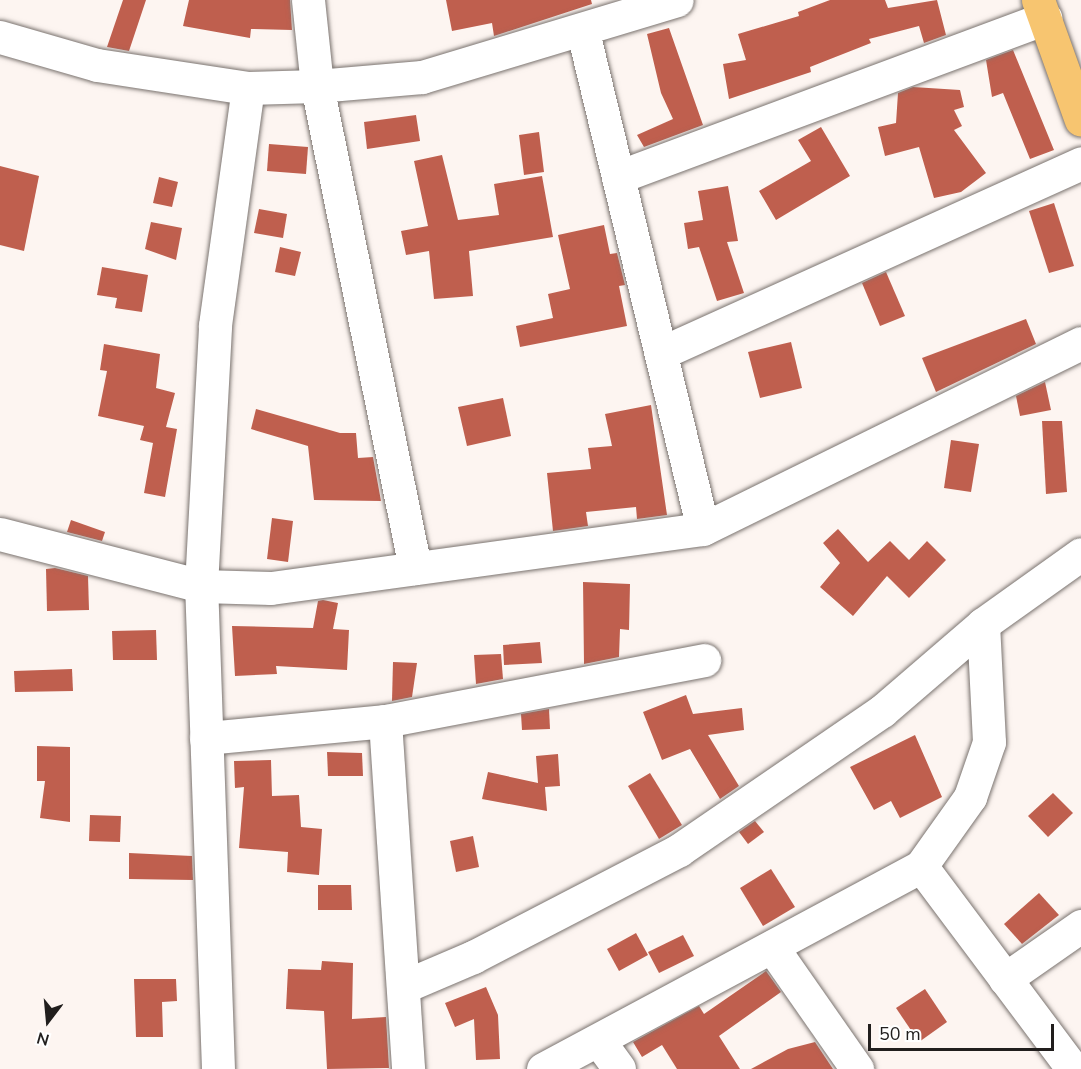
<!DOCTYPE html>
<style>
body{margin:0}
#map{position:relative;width:1081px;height:1069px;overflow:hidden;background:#fdf5f1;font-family:"Nunito Sans",sans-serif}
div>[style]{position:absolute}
.building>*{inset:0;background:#bf5f4e}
.roads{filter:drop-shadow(0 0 2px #7a736f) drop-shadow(0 0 2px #7a736f)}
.minor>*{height:33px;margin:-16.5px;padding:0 16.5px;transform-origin:16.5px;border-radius:16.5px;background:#fff}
.major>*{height:33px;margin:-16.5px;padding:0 16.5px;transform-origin:16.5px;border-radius:16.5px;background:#f7c570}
span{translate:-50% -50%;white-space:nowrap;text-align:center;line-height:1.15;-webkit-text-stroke:4.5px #fff;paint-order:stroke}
.north{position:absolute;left:18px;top:991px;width:60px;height:60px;-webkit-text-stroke:4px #fff;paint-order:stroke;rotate:196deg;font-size:16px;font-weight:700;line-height:24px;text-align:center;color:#211e1d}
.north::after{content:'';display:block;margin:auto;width:21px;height:27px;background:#211e1d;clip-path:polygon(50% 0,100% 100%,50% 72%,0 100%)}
.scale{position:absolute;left:868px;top:1024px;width:186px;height:27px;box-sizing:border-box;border:3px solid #211e1d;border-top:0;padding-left:8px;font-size:18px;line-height:21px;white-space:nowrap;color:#211e1d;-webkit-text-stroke:4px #fff;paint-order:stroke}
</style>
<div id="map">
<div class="building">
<i style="clip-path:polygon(123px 0,146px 0,129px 51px,107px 47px)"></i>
<i style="clip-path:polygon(189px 0,290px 0,292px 30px,251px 29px,250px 38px,183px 26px)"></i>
<i style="clip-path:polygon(446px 0,591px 0,592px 4px,494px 36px,492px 23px,452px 31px)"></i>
<i style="clip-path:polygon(830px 0,885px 0,888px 8px,937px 0,946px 35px,924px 43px,919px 26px,869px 39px,871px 43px,810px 67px,811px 72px,729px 99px,723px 64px,746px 60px,738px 34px,799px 16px,798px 12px)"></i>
<i style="clip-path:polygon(669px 28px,703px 125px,644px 147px,637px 135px,673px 119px,661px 93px,647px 34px)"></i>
<i style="clip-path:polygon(1013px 50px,1054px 150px,1030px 159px,1003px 93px,992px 97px,986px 60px)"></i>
<i style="clip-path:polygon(913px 87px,960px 90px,964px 107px,954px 110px,962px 126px,954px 130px,986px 173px,961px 192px,934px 198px,919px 147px,885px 156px,878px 127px,896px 123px,898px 93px)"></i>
<i style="clip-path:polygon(416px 115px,420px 141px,367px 149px,364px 122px)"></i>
<i style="clip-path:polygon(821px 127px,850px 176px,776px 220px,759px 191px,811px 161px,798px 140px)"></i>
<i style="clip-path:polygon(539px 132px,544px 172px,524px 175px,519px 135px)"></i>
<i style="clip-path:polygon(269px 144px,308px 147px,306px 174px,267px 171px)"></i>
<i style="clip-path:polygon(442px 155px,458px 220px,499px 215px,494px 184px,542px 176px,553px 237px,469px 251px,473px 296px,434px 299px,429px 251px,406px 255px,401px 231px,428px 226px,414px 161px)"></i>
<i style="clip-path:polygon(0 166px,39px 176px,24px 251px,0 245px)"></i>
<i style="clip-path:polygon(159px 177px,178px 182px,172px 207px,153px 203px)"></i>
<i style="clip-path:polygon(728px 186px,738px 241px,727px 242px,744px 293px,717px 301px,699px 247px,688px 249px,684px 223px,703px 220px,698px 191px)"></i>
<i style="clip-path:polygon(1054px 203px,1074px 266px,1049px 273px,1029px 211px)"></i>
<i style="clip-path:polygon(259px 209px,287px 214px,283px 238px,254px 233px)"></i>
<i style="clip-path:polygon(151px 222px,182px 228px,176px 260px,145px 249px)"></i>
<i style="clip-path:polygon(604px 225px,610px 254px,617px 253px,625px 285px,619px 286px,627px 326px,520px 347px,516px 326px,553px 318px,548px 294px,570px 289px,558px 235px)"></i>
<i style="clip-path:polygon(280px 247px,301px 252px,295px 276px,275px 272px)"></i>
<i style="clip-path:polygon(102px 267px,148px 275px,142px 312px,115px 308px,117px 298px,97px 295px)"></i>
<i style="clip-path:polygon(886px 272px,905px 316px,880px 326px,862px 283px)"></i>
<i style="clip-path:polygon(1026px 319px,1036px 344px,936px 392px,922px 358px)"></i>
<i style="clip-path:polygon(791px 342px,802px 388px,760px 398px,748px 352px)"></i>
<i style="clip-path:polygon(104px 344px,160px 354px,156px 388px,175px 393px,166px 427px,177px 429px,165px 497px,144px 493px,153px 443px,140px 440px,144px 426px,98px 416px,107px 371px,100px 370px)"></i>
<i style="clip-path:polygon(1045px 382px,1051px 410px,1020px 416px,1016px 396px)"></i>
<i style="clip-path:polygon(503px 398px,511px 436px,467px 446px,458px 407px)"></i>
<i style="clip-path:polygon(651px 405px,667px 515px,637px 519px,636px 507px,586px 512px,588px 526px,553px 531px,547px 473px,591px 469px,588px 448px,612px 446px,605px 414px)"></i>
<i style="clip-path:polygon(256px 409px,340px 433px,356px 433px,358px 458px,373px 457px,381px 501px,314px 500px,308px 446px,251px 429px)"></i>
<i style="clip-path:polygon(1042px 421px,1062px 421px,1067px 492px,1046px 494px)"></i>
<i style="clip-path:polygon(951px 440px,979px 444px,971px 492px,944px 488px)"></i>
<i style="clip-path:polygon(272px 518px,293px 521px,288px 562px,267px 559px)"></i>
<i style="clip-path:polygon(71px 520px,105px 532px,102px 541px,67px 532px)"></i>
<i style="clip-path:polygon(838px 529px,868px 562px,890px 541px,909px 560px,927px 541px,946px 560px,909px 598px,887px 576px,853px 616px,820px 587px,840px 563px,823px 543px)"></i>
<i style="clip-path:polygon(55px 568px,88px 576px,89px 610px,47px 611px,46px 569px)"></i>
<i style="clip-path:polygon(583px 582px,630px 584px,629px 630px,620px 629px,619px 657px,584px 664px)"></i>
<i style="clip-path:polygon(323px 600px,338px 603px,333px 629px,349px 630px,347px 670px,276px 666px,277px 674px,235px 676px,232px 626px,313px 628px,318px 601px)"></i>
<i style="clip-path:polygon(156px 630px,157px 660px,113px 660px,112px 631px)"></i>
<i style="clip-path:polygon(540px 642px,542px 663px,504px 665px,503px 645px)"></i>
<i style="clip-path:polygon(501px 654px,503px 679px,476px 684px,474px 655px)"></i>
<i style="clip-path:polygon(393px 662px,417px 663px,412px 697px,392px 701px)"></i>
<i style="clip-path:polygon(72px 669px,73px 691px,15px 692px,14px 671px)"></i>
<i style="clip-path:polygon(686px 695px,693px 714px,742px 708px,744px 730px,708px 735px,739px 786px,720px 799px,690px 749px,662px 760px,643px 712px)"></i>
<i style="clip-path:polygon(549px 709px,550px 729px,522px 730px,521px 714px)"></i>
<i style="clip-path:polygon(915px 735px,942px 797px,900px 818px,891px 801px,874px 810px,850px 767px)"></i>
<i style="clip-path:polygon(37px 746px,70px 747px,70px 822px,40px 818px,45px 781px,37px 781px)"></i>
<i style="clip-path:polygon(327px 752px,362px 753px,363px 776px,328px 776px)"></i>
<i style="clip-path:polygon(558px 754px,560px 786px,545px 787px,547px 811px,482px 799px,488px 772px,538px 783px,536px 756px)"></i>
<i style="clip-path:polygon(271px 760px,272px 796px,299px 795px,301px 827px,322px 829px,319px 875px,287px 872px,288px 852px,239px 848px,244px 787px,235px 788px,234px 761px)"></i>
<i style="clip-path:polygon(650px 773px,682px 825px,659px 839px,628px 786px)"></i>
<i style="clip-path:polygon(1053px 793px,1073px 813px,1048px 837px,1028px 816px)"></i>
<i style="clip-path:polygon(90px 815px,121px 816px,120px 842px,89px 841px)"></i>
<i style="clip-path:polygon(755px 821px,764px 832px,748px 844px,739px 832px)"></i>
<i style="clip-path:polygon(473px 836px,479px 867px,456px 872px,450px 841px)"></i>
<i style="clip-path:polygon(129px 853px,192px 856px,193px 880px,129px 879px)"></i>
<i style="clip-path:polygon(771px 869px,795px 907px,763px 926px,740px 888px)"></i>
<i style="clip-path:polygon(318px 885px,351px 885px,352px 910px,318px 910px)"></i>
<i style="clip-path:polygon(1039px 893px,1059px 915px,1022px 944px,1004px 924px)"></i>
<i style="clip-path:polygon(636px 933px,648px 955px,619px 971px,607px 949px)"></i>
<i style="clip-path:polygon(683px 935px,694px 956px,659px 973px,648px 952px)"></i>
<i style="clip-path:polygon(322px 961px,353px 963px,352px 1019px,386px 1017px,389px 1068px,327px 1069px,324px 1011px,286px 1009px,288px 969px,321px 970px)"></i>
<i style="clip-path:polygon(766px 971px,781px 992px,719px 1036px,740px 1069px,677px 1069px,662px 1045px,642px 1057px,633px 1042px,699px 1006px,704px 1014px)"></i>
<i style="clip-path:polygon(134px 979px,176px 979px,177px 1001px,162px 1002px,163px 1037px,136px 1037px)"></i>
<i style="clip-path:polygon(486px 987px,498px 1015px,500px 1059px,476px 1060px,474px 1019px,455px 1027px,445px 1003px)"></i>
<i style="clip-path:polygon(925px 989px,947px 1022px,919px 1042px,896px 1008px)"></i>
<i style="clip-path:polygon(815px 1042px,833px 1069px,751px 1069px,788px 1049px)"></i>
</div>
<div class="roads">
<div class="minor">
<i style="left:308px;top:0;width:86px;rotate:84deg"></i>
<i style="left:317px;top:86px;width:492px;rotate:78.5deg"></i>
<i style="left:583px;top:32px;width:511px;rotate:76.43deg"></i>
<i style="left:0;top:37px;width:101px;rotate:16.1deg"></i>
<i style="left:97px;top:65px;width:153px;rotate:8.7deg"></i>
<i style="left:248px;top:88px;width:69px;rotate:-1.7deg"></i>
<i style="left:317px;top:86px;width:105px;rotate:-4.9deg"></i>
<i style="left:422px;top:77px;width:266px;rotate:-16.8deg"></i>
<i style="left:618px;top:177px;width:456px;rotate:-20.4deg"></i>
<i style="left:661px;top:353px;width:461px;rotate:-24.3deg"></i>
<i style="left:0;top:534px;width:208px;rotate:14.5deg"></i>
<i style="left:201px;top:586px;width:70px;rotate:1.6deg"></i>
<i style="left:271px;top:588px;width:436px;rotate:-7.8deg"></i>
<i style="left:703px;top:529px;width:421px;rotate:-26.2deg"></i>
<i style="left:385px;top:721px;width:349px;rotate:86.2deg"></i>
<i style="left:206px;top:738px;width:180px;rotate:-5.4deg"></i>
<i style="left:385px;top:721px;width:325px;rotate:-10.8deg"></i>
<i style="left:921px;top:866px;width:254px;rotate:53.2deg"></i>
<i style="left:772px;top:947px;width:149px;rotate:55.1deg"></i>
<i style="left:1005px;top:979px;width:93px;rotate:-34.9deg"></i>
<i style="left:405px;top:986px;width:74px;rotate:-23.1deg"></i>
<i style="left:473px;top:957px;width:232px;rotate:-27.4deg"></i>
<i style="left:679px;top:850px;width:246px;rotate:-34.4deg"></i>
<i style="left:882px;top:711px;width:133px;rotate:-40.7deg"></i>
<i style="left:983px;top:624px;width:120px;rotate:-35.5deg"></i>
<i style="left:599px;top:1041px;width:34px;rotate:54deg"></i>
<i style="left:218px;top:1069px;width:483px;rotate:-92deg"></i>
<i style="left:201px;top:586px;width:261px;rotate:-86.9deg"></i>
<i style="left:215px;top:325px;width:239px;rotate:-82.1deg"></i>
<i style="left:543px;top:1069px;width:429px;rotate:-28.2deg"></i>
<i style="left:921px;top:866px;width:85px;rotate:-54.6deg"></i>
<i style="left:970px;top:797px;width:58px;rotate:-70.9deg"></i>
<i style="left:989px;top:742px;width:118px;rotate:-92.9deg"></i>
</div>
<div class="major">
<i style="left:1038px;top:0;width:127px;rotate:70.3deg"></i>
</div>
</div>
<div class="north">N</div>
<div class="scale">50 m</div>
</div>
